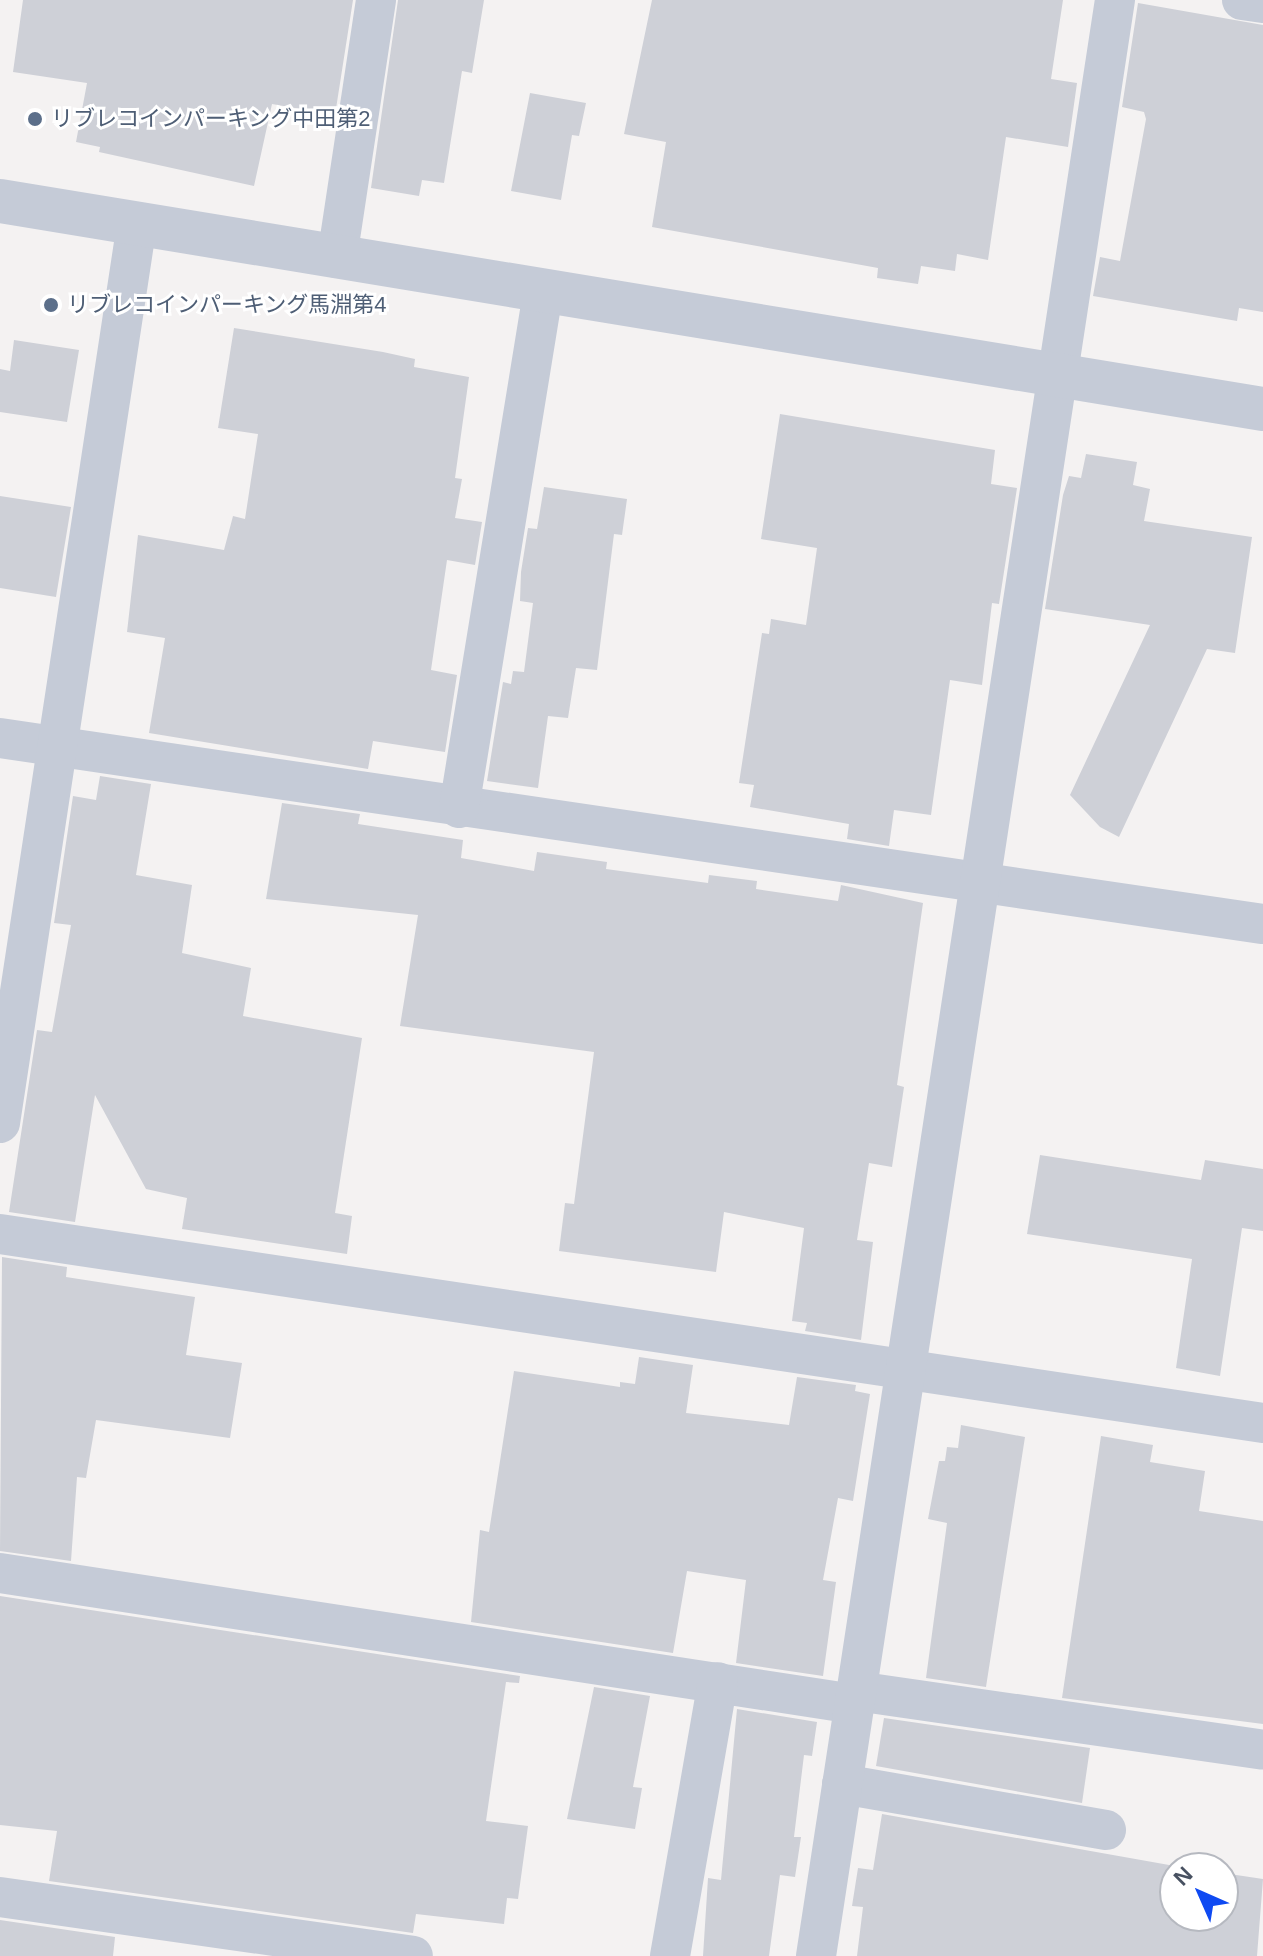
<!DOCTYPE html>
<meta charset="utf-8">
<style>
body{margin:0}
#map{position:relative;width:1263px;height:1956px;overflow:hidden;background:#f4f2f2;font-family:Helvetica,"Noto Sans JP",sans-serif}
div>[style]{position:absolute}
.building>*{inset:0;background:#ced0d7}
.minor>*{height:40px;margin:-20px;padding:0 20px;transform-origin:20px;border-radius:20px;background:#c5cbd7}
.tertiary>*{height:44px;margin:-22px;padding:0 22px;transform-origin:22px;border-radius:22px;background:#c5cbd7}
.dots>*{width:22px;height:22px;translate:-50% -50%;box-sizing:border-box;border:4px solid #fff;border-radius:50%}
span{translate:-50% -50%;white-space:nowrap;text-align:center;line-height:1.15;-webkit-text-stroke:6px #fff;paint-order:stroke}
.service-label{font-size:22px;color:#4e5e75}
.left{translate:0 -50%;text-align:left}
.north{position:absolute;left:1159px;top:1852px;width:80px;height:80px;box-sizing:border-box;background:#fff;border:2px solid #b6b9c0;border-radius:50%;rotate:315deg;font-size:22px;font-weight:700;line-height:32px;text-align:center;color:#485161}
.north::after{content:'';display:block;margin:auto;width:28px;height:36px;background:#0f4af2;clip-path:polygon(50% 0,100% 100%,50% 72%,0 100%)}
</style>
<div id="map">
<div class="building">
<i style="clip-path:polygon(23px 0,353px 0,335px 115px,272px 104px,254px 186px,99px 152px,100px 147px,76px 142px,87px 83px,13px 72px)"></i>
<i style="clip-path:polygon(398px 0,484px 0,472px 73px,462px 71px,444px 183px,422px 180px,419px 196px,371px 188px)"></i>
<i style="clip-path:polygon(652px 0,1063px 0,1051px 79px,1077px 83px,1068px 147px,1006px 137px,988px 260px,957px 254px,955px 271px,921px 266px,918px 284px,877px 278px,878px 268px,652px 227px,666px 142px,624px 134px)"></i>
<i style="clip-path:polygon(1138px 3px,1263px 25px,1263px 312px,1239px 308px,1237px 321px,1093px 296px,1100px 257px,1120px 261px,1146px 119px,1144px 112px,1122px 107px)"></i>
<i style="clip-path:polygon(530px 93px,586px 103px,579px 136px,572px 135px,561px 200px,511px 191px)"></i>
<i style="clip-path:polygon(234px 328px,383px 352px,415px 359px,414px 367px,469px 377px,455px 478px,462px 479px,455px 518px,482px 522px,475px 565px,447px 560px,431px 670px,457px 675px,445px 752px,373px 741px,368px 769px,149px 733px,165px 638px,127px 632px,138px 535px,224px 550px,233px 516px,245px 519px,258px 434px,218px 428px)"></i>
<i style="clip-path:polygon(14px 340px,79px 350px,67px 422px,0 412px,0 369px,10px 371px)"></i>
<i style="clip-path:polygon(780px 414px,995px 450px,991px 484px,1017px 488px,999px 604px,992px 603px,982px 685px,950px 680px,931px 815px,894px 810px,889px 846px,847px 839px,849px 824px,750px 807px,754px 785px,739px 783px,762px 633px,769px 634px,771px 619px,806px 625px,817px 548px,761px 539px)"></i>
<i style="clip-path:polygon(1086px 454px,1137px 462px,1133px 485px,1150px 489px,1144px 521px,1252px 537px,1235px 653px,1207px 649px,1119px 837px,1100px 827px,1070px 795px,1150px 625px,1045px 609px,1063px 495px,1069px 476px,1081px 478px)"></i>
<i style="clip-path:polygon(544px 487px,627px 499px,622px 535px,614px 534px,597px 670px,576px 668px,568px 718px,548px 716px,538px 788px,487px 781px,503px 682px,511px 684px,513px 671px,524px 672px,533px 603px,520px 601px,521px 572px,528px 528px,537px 529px)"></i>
<i style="clip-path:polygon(0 496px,71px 507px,56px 597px,0 588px)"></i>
<i style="clip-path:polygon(100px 776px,151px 784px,136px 875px,192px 885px,182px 953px,251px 968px,243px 1016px,362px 1038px,335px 1213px,352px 1216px,347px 1254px,182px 1229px,187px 1198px,146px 1189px,95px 1095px,75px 1222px,9px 1212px,37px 1030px,52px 1032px,71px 925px,54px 923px,73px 796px,96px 800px)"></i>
<i style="clip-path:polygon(282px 803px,360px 814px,358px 824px,463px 840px,461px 858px,534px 871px,537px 852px,607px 862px,606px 869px,708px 883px,709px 875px,757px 881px,756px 889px,838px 901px,841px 885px,923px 903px,897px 1085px,904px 1087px,892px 1167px,869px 1163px,857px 1240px,873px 1242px,861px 1340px,805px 1331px,807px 1323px,792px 1321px,804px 1228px,724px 1212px,716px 1272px,559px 1251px,565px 1203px,574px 1204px,594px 1052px,400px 1026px,418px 915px,266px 899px)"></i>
<i style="clip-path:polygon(1040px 1155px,1201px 1180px,1205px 1160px,1263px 1169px,1263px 1231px,1242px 1228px,1220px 1376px,1176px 1368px,1192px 1259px,1027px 1234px)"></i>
<i style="clip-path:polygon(2px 1257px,67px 1267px,66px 1277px,195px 1297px,186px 1355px,242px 1363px,230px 1438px,96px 1420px,86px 1478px,77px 1477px,71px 1561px,0 1551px)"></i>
<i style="clip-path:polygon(639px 1357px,693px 1365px,686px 1413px,789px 1425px,797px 1377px,856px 1385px,855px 1391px,870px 1394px,853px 1501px,838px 1498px,823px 1580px,836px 1582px,823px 1676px,736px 1663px,746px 1580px,687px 1571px,673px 1653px,471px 1622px,480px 1530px,489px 1532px,514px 1371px,620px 1387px,620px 1382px,635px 1384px)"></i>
<i style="clip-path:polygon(961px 1425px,1025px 1437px,986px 1687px,926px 1678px,947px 1523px,928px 1519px,939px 1461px,945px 1461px,947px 1447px,958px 1448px)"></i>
<i style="clip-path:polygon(1101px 1436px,1153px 1445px,1150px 1462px,1205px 1471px,1199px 1511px,1263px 1521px,1263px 1724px,1062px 1698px)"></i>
<i style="clip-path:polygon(0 1596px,520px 1676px,519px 1683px,506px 1682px,486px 1821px,528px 1826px,518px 1899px,507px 1898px,504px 1924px,416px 1914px,413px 1933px,49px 1881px,57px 1831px,0 1825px)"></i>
<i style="clip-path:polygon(594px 1687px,650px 1696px,633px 1787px,642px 1788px,635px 1829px,567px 1819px)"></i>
<i style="clip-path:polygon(737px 1709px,817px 1722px,812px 1756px,804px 1755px,794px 1837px,801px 1837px,795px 1877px,780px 1875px,769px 1956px,703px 1956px,708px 1878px,721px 1880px)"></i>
<i style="clip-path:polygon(884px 1718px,1090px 1748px,1082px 1803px,876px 1766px)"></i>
<i style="clip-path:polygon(882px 1814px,1186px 1868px,1175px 1868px,1175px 1916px,1223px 1916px,1223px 1873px,1263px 1879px,1257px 1956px,857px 1956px,863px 1907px,852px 1906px,858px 1868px,873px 1870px)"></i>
<i style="clip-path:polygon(0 1920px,115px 1937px,113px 1956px,0 1956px)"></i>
</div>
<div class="minor">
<i style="left:1242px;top:0;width:21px;rotate:8deg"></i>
<i style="left:337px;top:258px;width:261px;rotate:-81.4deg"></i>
<i style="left:0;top:738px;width:1277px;rotate:8.38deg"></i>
<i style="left:459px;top:808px;width:522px;rotate:-80.74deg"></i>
<i style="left:0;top:1123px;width:909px;rotate:-81.34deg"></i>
<i style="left:0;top:1234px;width:1277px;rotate:8.51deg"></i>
<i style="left:0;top:1573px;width:864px;rotate:8.72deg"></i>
<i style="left:856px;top:1691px;width:411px;rotate:8.2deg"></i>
<i style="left:842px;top:1784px;width:268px;rotate:9.9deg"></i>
<i style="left:0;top:1897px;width:417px;rotate:8.1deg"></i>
<i style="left:670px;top:1956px;width:278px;rotate:-80.1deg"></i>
<i style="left:816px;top:1956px;width:1979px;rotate:-81.31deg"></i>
</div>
<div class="tertiary">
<i style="left:0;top:201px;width:1280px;rotate:9.35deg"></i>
</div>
<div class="dots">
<i style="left:35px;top:119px;background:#5c6f8a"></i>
<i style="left:51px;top:305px;background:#5c6f8a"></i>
</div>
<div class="service-label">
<span class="left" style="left:51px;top:119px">リブレコインパーキング中田第2</span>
<span class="left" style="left:67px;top:305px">リブレコインパーキング馬淵第4</span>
</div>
<div class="north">N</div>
</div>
